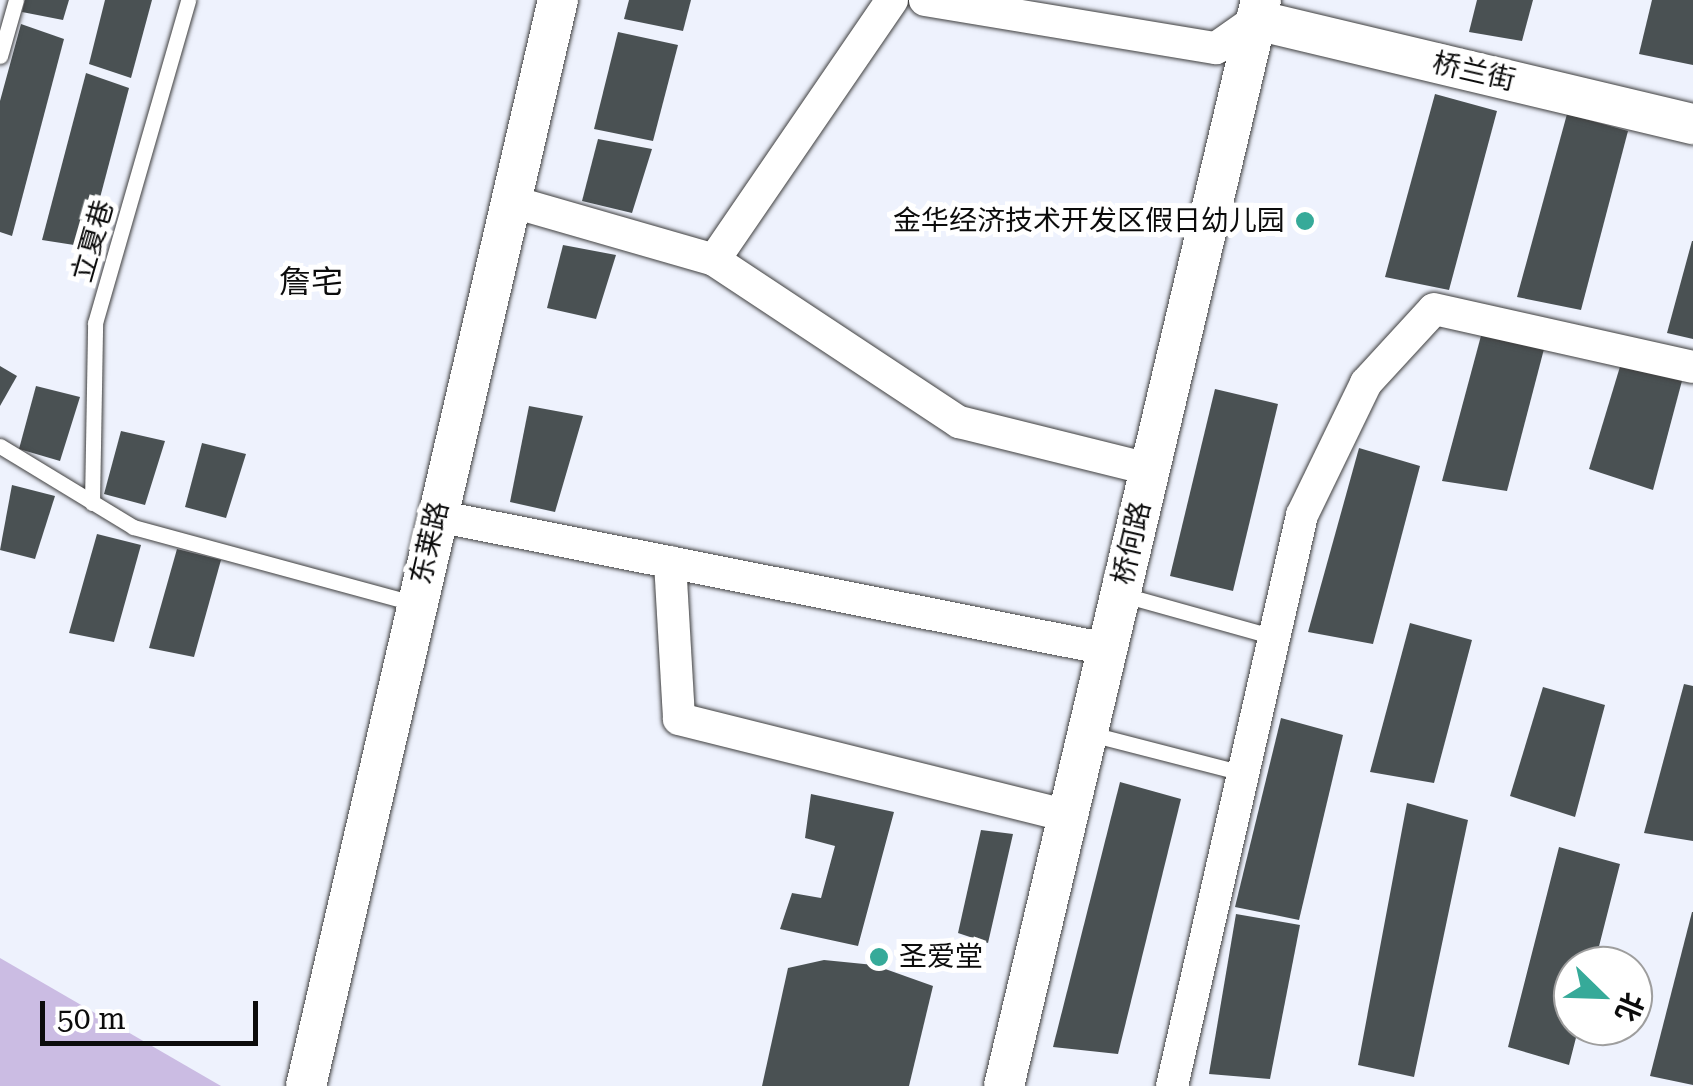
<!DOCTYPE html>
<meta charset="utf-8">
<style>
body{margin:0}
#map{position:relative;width:1693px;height:1086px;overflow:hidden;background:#eef2fd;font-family:"Roboto Serif","Noto Sans SC",serif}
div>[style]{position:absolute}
.green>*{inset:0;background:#cbbce3}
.building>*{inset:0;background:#4a5153}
.roads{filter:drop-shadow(0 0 2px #3f3f3f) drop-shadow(0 0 2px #3f3f3f)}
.service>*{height:15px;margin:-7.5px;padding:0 7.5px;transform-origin:7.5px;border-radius:7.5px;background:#fff}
.minor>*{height:32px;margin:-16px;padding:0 16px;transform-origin:16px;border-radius:16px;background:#fff}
.tertiary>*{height:40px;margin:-20px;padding:0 20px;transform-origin:20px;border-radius:20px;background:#fff}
.dots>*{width:28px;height:28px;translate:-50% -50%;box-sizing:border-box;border:5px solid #fff;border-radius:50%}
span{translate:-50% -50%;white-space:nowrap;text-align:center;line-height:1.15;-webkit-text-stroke:10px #fff;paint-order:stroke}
.street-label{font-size:28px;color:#0c0c0c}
.poi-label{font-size:28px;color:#0c0c0c}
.right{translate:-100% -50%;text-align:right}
.left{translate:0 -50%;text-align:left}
.quarter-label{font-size:32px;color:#0c0c0c}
.north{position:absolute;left:1553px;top:946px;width:100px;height:100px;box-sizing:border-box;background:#fff;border:2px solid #9e9e9e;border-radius:50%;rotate:113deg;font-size:28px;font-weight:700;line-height:40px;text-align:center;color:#0c0c0c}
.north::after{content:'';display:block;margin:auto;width:35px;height:45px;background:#36aa99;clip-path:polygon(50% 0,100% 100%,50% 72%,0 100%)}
.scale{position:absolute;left:40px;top:1001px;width:218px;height:45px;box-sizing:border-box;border:5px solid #0c0c0c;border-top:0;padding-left:12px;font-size:30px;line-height:35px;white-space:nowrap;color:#0c0c0c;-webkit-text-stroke:8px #fff;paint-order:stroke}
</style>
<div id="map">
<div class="green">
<i style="clip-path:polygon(0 958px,221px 1086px,0 1086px)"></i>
</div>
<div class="building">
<i style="clip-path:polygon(25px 0,69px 0,63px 20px,22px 12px)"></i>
<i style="clip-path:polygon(105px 0,152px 0,131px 78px,89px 64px)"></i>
<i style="clip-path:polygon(629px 0,691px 0,683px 31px,624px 19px)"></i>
<i style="clip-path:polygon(1477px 0,1533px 0,1522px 41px,1469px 32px)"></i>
<i style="clip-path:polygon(1652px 0,1693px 0,1693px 65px,1639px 54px)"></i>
<i style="clip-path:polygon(21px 24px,64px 39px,12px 236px,0 232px,0 101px)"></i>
<i style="clip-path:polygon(618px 32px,678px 45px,653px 141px,594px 129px)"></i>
<i style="clip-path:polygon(86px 73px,129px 88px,87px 247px,42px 240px)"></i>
<i style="clip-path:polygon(1435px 94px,1497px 111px,1449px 290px,1385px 277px)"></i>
<i style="clip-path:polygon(1567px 114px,1628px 131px,1581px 310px,1517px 297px)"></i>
<i style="clip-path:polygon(598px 139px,652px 149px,632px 213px,582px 201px)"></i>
<i style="clip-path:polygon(1692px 241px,1693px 241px,1693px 339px,1667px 333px)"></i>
<i style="clip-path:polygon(563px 245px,616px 255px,596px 319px,547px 308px)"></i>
<i style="clip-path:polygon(1482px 332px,1544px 349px,1507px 491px,1442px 481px)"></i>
<i style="clip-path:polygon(1622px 360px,1683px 377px,1653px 490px,1589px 469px)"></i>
<i style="clip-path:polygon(0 366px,17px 376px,0 406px)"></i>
<i style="clip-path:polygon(36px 386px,80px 397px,60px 461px,19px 449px)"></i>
<i style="clip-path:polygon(1215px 389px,1278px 404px,1233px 591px,1170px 576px)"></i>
<i style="clip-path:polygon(529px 406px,583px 416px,555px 512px,510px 502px)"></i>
<i style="clip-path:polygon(121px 431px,165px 441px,145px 505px,104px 494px)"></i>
<i style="clip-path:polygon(202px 443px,246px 454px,226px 518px,185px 507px)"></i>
<i style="clip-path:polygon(1359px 448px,1420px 466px,1373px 644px,1308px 632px)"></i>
<i style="clip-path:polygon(12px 485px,55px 496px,35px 559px,0 550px)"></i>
<i style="clip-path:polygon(97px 534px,141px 545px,114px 642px,69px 633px)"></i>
<i style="clip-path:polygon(177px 549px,221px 560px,194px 657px,149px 648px)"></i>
<i style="clip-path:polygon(1410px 623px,1472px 640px,1434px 783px,1370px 772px)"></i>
<i style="clip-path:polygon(1684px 684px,1693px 686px,1693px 841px,1644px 833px)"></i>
<i style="clip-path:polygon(1543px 687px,1605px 705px,1575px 817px,1510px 796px)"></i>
<i style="clip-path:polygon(1281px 718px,1343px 735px,1299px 920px,1235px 907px)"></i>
<i style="clip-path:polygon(1120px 782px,1181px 799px,1118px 1054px,1053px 1047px)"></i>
<i style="clip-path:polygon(811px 794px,894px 812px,858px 946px,780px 929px,792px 893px,821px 898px,835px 846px,805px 838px)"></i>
<i style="clip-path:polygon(1407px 803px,1468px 820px,1414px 1077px,1358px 1065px)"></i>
<i style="clip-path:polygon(981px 830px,1013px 834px,988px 943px,958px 933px)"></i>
<i style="clip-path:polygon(1559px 847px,1620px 864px,1594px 966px,1573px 966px,1573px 1026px,1579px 1026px,1569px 1065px,1508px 1047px)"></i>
<i style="clip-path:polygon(1692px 912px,1693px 912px,1693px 1085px,1650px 1076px)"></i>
<i style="clip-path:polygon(1236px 914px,1300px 925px,1270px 1079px,1209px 1074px)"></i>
<i style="clip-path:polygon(824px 960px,874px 965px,933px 986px,909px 1086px,762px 1086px,788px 968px)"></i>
</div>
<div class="roads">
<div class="service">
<i style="left:0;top:56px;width:58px;rotate:-74.1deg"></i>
<i style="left:0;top:446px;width:156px;rotate:31.3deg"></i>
<i style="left:133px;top:527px;width:293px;rotate:15.2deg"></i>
<i style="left:92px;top:503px;width:180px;rotate:-89deg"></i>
<i style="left:95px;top:323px;width:336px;rotate:-73.9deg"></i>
<i style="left:1124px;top:595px;width:156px;rotate:15.6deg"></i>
<i style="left:1091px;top:734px;width:157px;rotate:14.4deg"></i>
</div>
<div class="minor">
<i style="left:925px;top:0;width:295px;rotate:9.4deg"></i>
<i style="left:1216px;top:48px;width:49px;rotate:-35deg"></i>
<i style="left:510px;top:201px;width:212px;rotate:16.1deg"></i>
<i style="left:714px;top:260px;width:294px;rotate:33.5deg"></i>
<i style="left:959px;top:422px;width:196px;rotate:13.9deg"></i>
<i style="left:714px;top:260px;width:315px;rotate:-55.6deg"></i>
<i style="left:437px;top:516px;width:683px;rotate:11.23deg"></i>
<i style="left:670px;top:562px;width:157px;rotate:86.7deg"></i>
<i style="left:679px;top:719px;width:401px;rotate:14deg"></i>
<i style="left:1172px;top:1086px;width:586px;rotate:-77.17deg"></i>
<i style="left:1302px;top:515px;width:147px;rotate:-64.1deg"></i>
<i style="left:1366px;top:383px;width:100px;rotate:-47.4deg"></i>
<i style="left:1434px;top:309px;width:265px;rotate:12.6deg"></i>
</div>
<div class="tertiary">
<i style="left:1256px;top:20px;width:449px;rotate:13.4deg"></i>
<i style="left:306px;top:1086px;width:1115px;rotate:-76.94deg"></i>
<i style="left:1004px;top:1086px;width:1116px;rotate:-76.69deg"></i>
</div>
</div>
<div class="dots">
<i style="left:1305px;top:221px;background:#36aa99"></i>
<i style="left:879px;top:957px;background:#36aa99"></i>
</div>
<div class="street-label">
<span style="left:1474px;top:72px;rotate:13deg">桥兰街</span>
<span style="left:93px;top:241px;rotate:-74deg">立夏巷</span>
<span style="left:430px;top:543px;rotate:-77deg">东莱路</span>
<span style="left:1132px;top:543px;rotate:-77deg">桥何路</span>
</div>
<div class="poi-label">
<span class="right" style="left:1285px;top:221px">金华经济技术开发区假日幼儿园</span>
<span class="left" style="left:899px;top:957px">圣爱堂</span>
</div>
<div class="quarter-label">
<span style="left:311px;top:282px">詹宅</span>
</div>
<div class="north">北</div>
<div class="scale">50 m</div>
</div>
